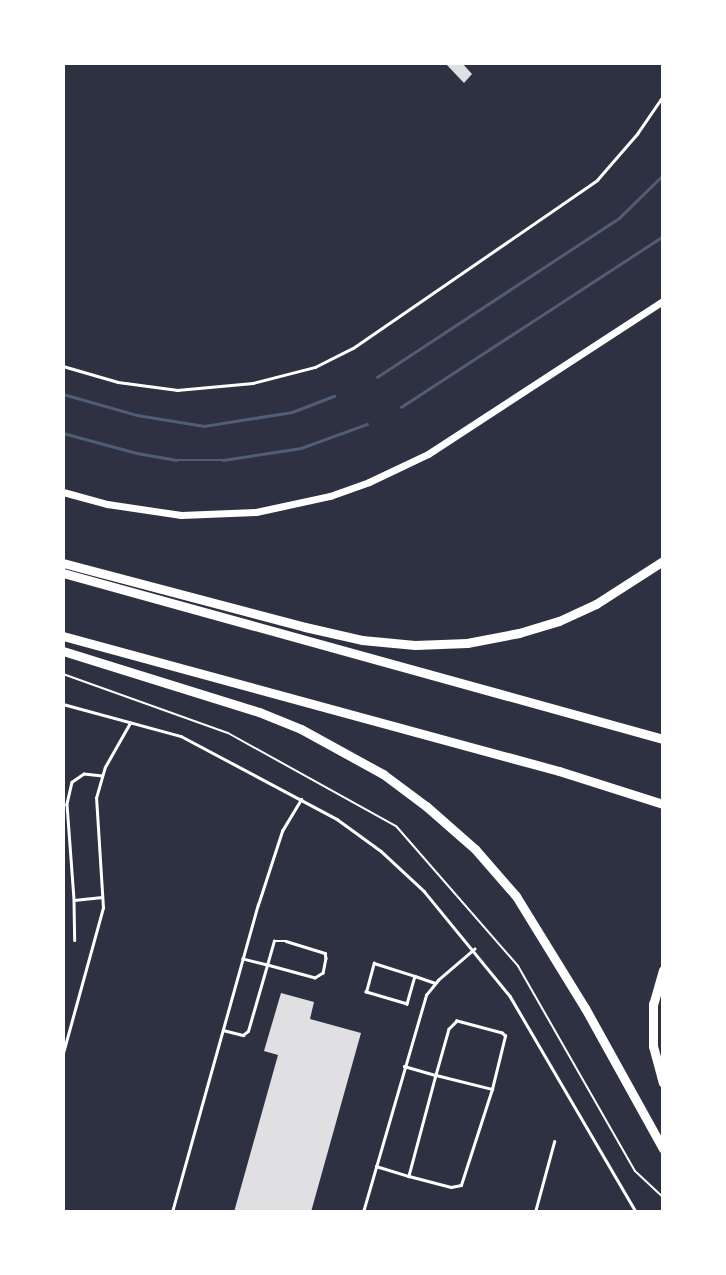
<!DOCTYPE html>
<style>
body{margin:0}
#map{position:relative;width:726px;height:1275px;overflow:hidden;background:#2d3142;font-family:"DejaVu Sans",sans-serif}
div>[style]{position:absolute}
.stream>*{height:2.5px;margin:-1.25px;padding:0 1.25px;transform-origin:1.25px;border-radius:1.25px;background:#4f5d75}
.building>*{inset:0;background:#e0e0e3}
.path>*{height:2px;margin:-1px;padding:0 1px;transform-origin:1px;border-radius:1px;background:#fff}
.service>*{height:2.5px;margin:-1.25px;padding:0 1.25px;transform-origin:1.25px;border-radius:1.25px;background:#fff}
.secondary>*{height:7px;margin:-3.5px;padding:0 3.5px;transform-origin:3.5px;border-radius:3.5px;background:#fff}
.motorway>*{height:9px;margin:-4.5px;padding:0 4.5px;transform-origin:4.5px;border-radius:4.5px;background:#fff}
span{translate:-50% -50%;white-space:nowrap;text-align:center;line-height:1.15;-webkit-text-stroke:5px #fff;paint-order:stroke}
.frame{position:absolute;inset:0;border:65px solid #fff;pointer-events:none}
</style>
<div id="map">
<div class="stream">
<i style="left:377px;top:377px;width:290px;rotate:-33.3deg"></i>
<i style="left:619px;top:218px;width:62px;rotate:-44.3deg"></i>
<i style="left:63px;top:394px;width:77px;rotate:15.8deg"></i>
<i style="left:137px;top:415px;width:68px;rotate:9.3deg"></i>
<i style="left:204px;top:426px;width:89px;rotate:-9deg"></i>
<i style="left:292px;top:412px;width:45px;rotate:-20.9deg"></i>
<i style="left:401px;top:407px;width:313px;rotate:-33.1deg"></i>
<i style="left:63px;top:433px;width:77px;rotate:15.1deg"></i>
<i style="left:137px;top:453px;width:40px;rotate:10deg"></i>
<i style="left:176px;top:460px;width:47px"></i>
<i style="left:223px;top:460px;width:79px;rotate:-8.7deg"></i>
<i style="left:301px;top:448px;width:70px;rotate:-20deg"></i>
</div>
<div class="building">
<i style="clip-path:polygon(445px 63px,462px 63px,472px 74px,464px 83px)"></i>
<i style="clip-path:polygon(281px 993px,314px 1002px,310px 1019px,361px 1033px,311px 1212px,234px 1212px,278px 1055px,264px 1051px)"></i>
</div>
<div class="path">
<i style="left:63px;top:674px;width:175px;rotate:19.7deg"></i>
<i style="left:228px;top:733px;width:192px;rotate:29deg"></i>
<i style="left:396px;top:826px;width:186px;rotate:48.9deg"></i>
<i style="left:518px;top:966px;width:236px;rotate:60.3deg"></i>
<i style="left:635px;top:1171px;width:38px;rotate:43deg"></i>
</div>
<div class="service">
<i style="left:63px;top:366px;width:57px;rotate:16.2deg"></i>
<i style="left:118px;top:382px;width:60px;rotate:7.7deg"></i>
<i style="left:177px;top:390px;width:76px;rotate:-5.3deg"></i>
<i style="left:253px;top:383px;width:64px;rotate:-14.5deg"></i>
<i style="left:315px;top:367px;width:42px;rotate:-26.6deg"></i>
<i style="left:353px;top:348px;width:296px;rotate:-34.5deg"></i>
<i style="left:597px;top:180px;width:61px;rotate:-49deg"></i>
<i style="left:637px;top:134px;width:46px;rotate:-55.6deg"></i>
<i style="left:63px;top:704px;width:122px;rotate:15.2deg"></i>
<i style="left:181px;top:736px;width:177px;rotate:28deg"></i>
<i style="left:337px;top:819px;width:54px;rotate:36deg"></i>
<i style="left:381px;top:851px;width:59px;rotate:42.9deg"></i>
<i style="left:424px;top:891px;width:136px;rotate:50.7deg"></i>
<i style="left:510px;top:996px;width:250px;rotate:59.7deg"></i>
<i style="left:102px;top:776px;width:18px;rotate:-174deg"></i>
<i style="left:84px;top:774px;width:14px;rotate:146deg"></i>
<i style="left:72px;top:782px;width:23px;rotate:103deg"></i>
<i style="left:67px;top:804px;width:96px;rotate:85.8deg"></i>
<i style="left:74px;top:900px;width:28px;rotate:-6deg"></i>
<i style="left:74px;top:901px;width:39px;rotate:89deg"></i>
<i style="left:415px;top:976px;width:29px;rotate:106deg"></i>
<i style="left:407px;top:1004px;width:43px;rotate:-163.7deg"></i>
<i style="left:366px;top:992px;width:30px;rotate:-75deg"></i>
<i style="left:374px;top:963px;width:43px;rotate:17.6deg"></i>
<i style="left:415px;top:976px;width:21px;rotate:19deg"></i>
<i style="left:223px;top:1030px;width:21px;rotate:14deg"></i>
<i style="left:243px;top:1035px;width:6px;rotate:-39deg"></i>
<i style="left:248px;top:1031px;width:69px;rotate:-73.9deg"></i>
<i style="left:267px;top:965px;width:25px;rotate:-74deg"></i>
<i style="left:274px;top:941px;width:12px"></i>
<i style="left:286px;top:941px;width:41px;rotate:17.1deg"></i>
<i style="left:325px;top:953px;width:5px;rotate:79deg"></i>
<i style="left:326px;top:958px;width:15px;rotate:101deg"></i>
<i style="left:323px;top:973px;width:9px;rotate:148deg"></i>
<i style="left:315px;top:978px;width:50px;rotate:-164.8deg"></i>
<i style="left:267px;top:965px;width:25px;rotate:-166deg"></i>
<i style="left:63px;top:1053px;width:150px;rotate:-74.6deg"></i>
<i style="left:103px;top:908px;width:110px;rotate:-93.6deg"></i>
<i style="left:96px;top:798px;width:32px;rotate:-74deg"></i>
<i style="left:105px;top:767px;width:51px;rotate:-60.4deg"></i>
<i style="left:404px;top:1066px;width:33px;rotate:16deg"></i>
<i style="left:436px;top:1075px;width:58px;rotate:14deg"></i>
<i style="left:492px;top:1089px;width:55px;rotate:-76.2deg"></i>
<i style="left:505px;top:1036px;width:4px;rotate:-135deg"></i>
<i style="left:502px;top:1033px;width:47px;rotate:-165.1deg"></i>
<i style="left:457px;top:1021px;width:11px;rotate:135deg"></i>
<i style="left:449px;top:1029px;width:48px;rotate:105.8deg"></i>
<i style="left:436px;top:1075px;width:105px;rotate:105deg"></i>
<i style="left:409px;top:1176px;width:43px;rotate:14.7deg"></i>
<i style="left:451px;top:1187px;width:10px;rotate:-11deg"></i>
<i style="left:461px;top:1185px;width:101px;rotate:-72.1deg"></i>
<i style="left:376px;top:1166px;width:34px;rotate:17deg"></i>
<i style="left:172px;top:1212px;width:319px;rotate:-74.4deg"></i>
<i style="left:258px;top:905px;width:78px;rotate:-72deg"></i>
<i style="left:282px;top:831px;width:37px;rotate:-59deg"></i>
<i style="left:363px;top:1212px;width:226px;rotate:-73.8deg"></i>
<i style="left:426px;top:995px;width:19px;rotate:-51deg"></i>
<i style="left:438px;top:980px;width:48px;rotate:-40.7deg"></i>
<i style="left:535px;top:1212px;width:73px;rotate:-74.8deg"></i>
</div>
<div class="secondary">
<i style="left:63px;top:492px;width:46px;rotate:15.3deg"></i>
<i style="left:107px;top:504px;width:75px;rotate:8.5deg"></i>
<i style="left:181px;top:515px;width:75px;rotate:-2.3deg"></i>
<i style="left:256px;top:512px;width:76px;rotate:-12.2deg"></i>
<i style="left:330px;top:496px;width:41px;rotate:-19.7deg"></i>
<i style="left:369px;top:482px;width:65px;rotate:-25.4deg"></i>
<i style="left:428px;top:454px;width:280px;rotate:-33.1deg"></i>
</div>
<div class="motorway">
<i style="left:63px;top:563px;width:250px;rotate:14.8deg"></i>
<i style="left:305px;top:627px;width:58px;rotate:12.8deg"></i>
<i style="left:362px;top:640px;width:53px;rotate:5.4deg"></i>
<i style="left:415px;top:645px;width:52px;rotate:-2.2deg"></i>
<i style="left:467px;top:643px;width:53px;rotate:-10.9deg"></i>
<i style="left:519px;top:633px;width:42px;rotate:-16.7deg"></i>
<i style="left:559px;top:621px;width:41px;rotate:-24.7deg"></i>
<i style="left:596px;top:604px;width:80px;rotate:-32.7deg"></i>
<i style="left:63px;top:573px;width:623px;rotate:15.46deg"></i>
<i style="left:63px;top:636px;width:514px;rotate:15.23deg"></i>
<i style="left:559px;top:771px;width:109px;rotate:17.6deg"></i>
<i style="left:63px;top:651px;width:205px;rotate:17.3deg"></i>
<i style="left:259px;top:712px;width:45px;rotate:22deg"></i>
<i style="left:301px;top:729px;width:94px;rotate:28.8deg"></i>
<i style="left:383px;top:774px;width:54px;rotate:36.7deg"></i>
<i style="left:426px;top:806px;width:65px;rotate:41.3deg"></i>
<i style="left:475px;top:849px;width:62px;rotate:48.9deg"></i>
<i style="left:516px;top:896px;width:132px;rotate:58.4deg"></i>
<i style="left:585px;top:1008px;width:161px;rotate:61deg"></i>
<i style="left:663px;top:970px;width:35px;rotate:106deg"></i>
<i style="left:653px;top:1004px;width:42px;rotate:90deg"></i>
<i style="left:653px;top:1046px;width:38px;rotate:75deg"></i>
</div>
<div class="frame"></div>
</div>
